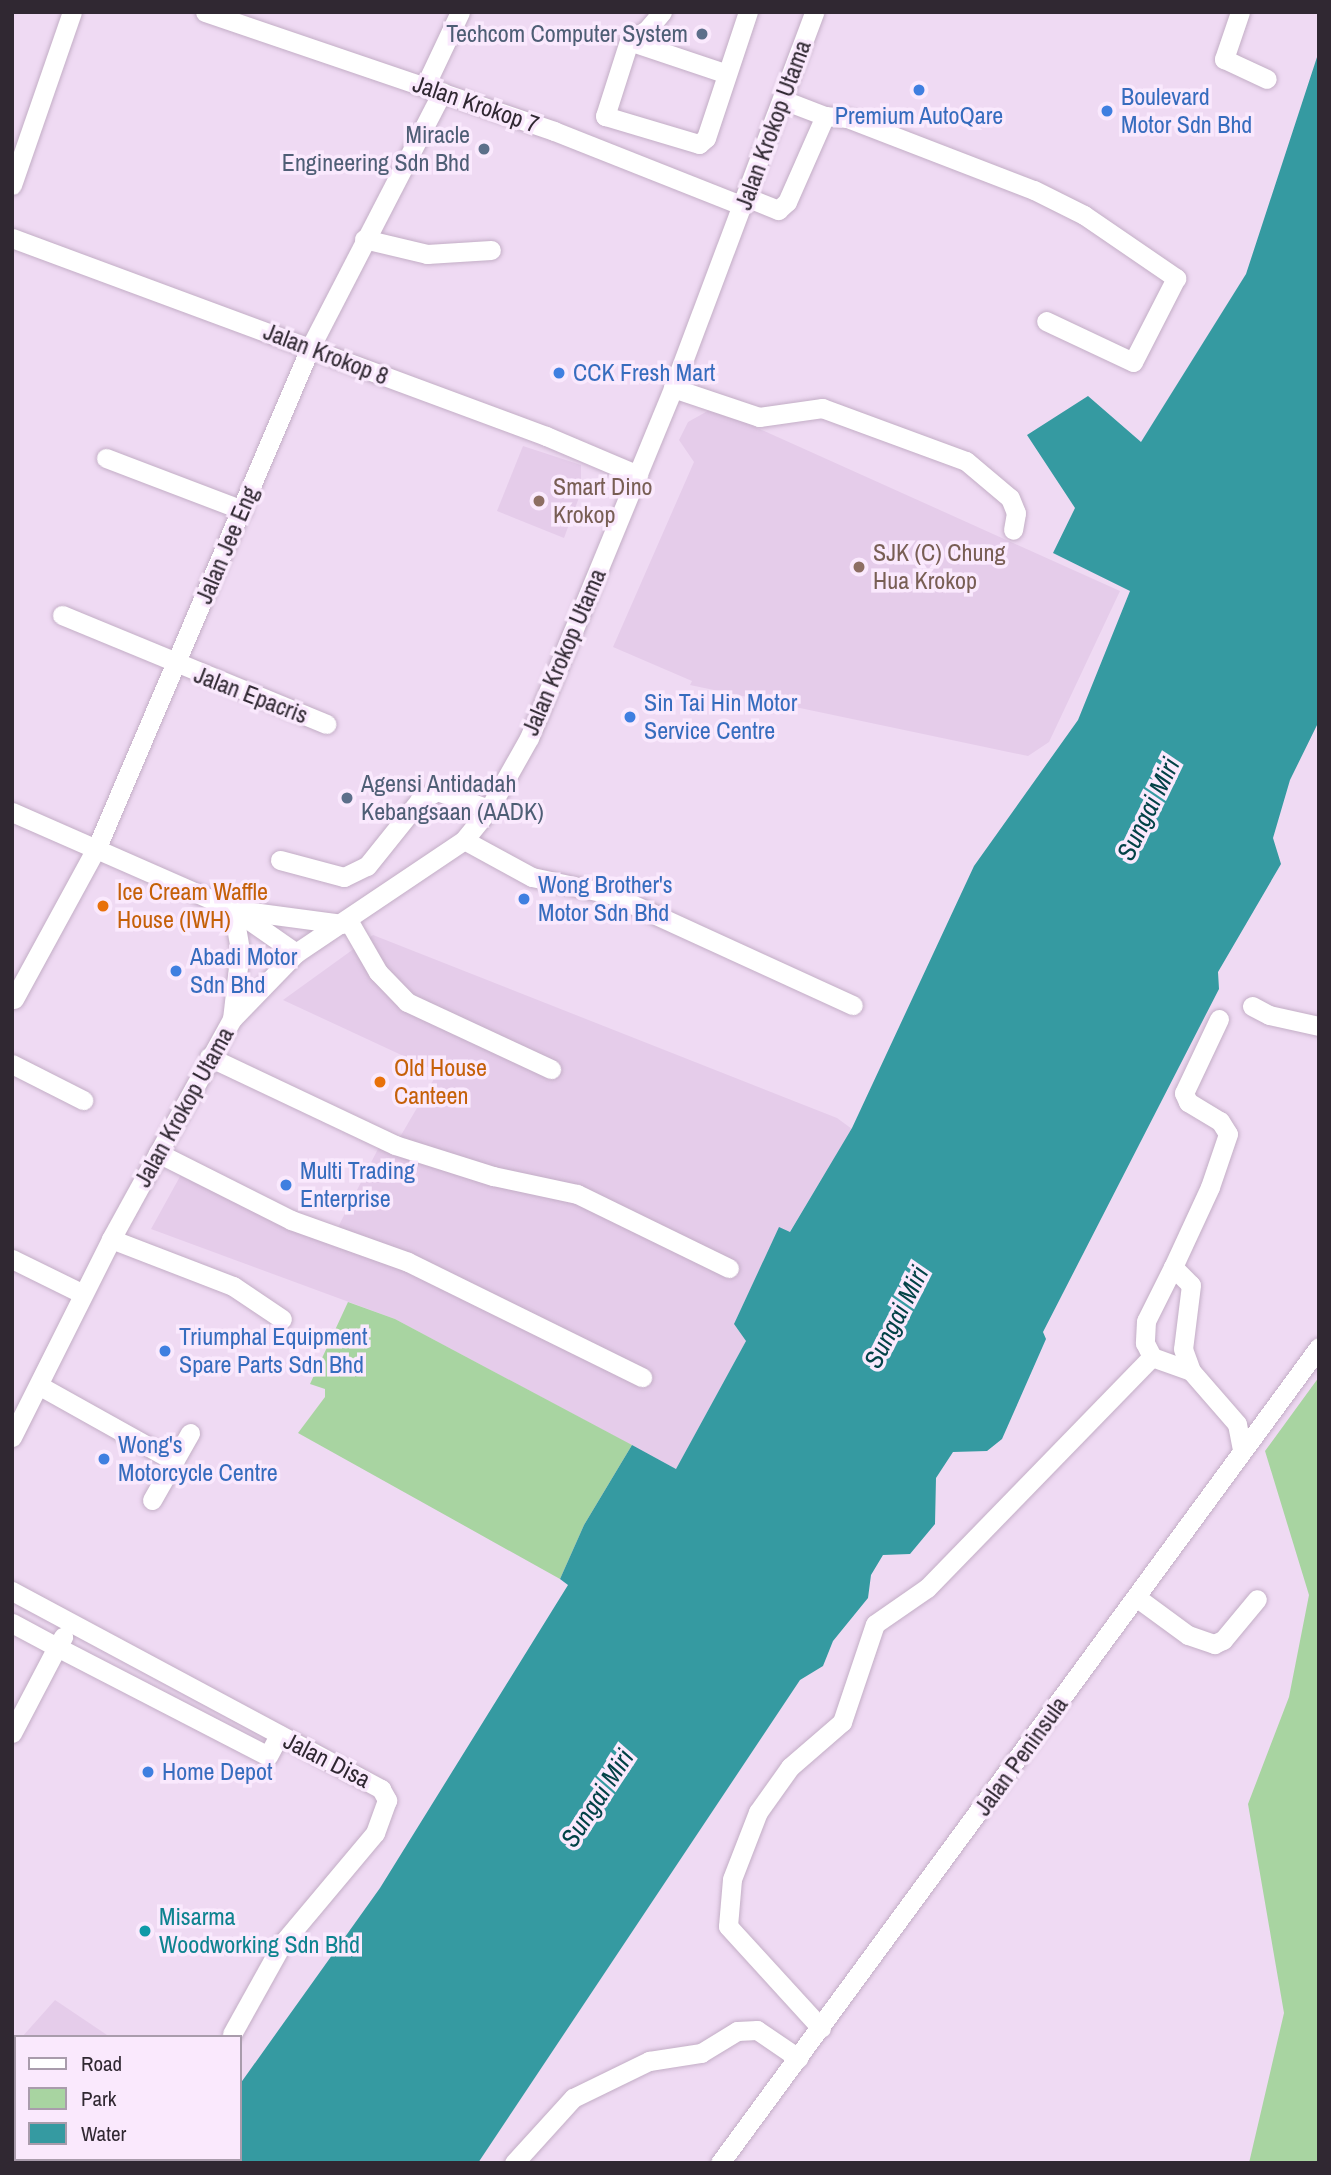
<!DOCTYPE html>
<style>
body{margin:0}
#map{position:relative;width:1331px;height:2175px;overflow:hidden;background:#efdaf3;font-family:"Archivo Narrow",sans-serif}
div>[style]{position:absolute}
.built>*{inset:0;background:#e5ccea}
.green>*{inset:0;background:#a8d4a1}
.water>*{inset:0;background:#359aa1}
.roads{filter:drop-shadow(0 0 2px #c3aec6) drop-shadow(0 0 2px #c3aec6)}
.minor>*{height:19px;margin:-9.5px;padding:0 9.5px;transform-origin:9.5px;border-radius:9.5px;background:#fff}
.dots>*{width:19px;height:19px;translate:-50% -50%;box-sizing:border-box;border:4px solid #fae9fd;border-radius:50%}
span{translate:-50% -50%;white-space:nowrap;text-align:center;line-height:1.15;-webkit-text-stroke:7px #fae9fd;paint-order:stroke}
.service-label{font-size:24px;color:#4e5e75}
.right{translate:-100% -50%;text-align:right}
.left{translate:0 -50%;text-align:left}
.shop-label{font-size:24px;color:#366cbe}
.street-label{font-size:24px;color:#302832}
.education-label{font-size:24px;color:#785e54}
.food-label{font-size:24px;color:#c56008}
.culture-label{font-size:24px;color:#0d838f}
.water-label{font-size:26px;color:#024146;font-style:italic}
.frame{position:absolute;inset:0;border:14px solid #302832;pointer-events:none}
.legend{position:absolute;left:14px;top:2035px;width:228px;height:126px;box-sizing:border-box;background:#fae9fd;border:2px solid #a99cac;margin:0;padding:9px 12px;list-style:none;font-size:21px;color:#302832}
.legend li{display:flex;align-items:center;gap:14px;height:35px}
.legend b{width:35px;border:2px solid #a99cac}
</style>
<div id="map">
<div class="built">
<i style="clip-path:polygon(713px 408px,1120px 591px,1049px 742px,1028px 756px,690px 685px,692px 681px,613px 647px,694px 462px,679px 440px,688px 422px)"></i>
<i style="clip-path:polygon(523px 446px,581px 465px,581px 492px,564px 538px,497px 511px)"></i>
<i style="clip-path:polygon(373px 935px,837px 1118px,852px 1129px,789px 1233px,779px 1228px,734px 1324px,746px 1341px,676px 1469px,395px 1319px,151px 1229px,188px 1162px,334px 1235px,379px 1147px,400px 1137px,438px 1072px,283px 1000px)"></i>
<i style="clip-path:polygon(55px 2000px,110px 2037px,22px 2037px)"></i>
<i style="clip-path:polygon(16px 2044px,16px 2159px,186px 2159px,12px 2163px)"></i>
</div>
<div class="green">
<i style="clip-path:polygon(348px 1302px,395px 1319px,632px 1445px,584px 1525px,560px 1579px,298px 1433px,325px 1397px,325px 1389px,310px 1384px)"></i>
<i style="clip-path:polygon(1319px 1377px,1319px 2163px,1249px 2163px,1284px 2013px,1248px 1804px,1289px 1697px,1309px 1595px,1265px 1451px)"></i>
</div>
<div class="water">
<i style="clip-path:polygon(1319px 51px,1319px 721px,1290px 780px,1273px 838px,1281px 864px,1218px 972px,1219px 989px,1043px 1332px,1046px 1339px,1002px 1439px,987px 1451px,953px 1452px,936px 1478px,935px 1524px,910px 1554px,883px 1555px,871px 1575px,868px 1598px,833px 1641px,823px 1666px,800px 1680px,478px 2163px,183px 2163px,240px 2159px,240px 2084px,380px 1888px,568px 1585px,560px 1579px,584px 1525px,632px 1445px,676px 1469px,746px 1341px,734px 1324px,779px 1227px,790px 1232px,852px 1128px,974px 866px,1078px 720px,1130px 591px,1053px 553px,1075px 508px,1027px 435px,1088px 396px,1141px 442px,1246px 274px)"></i>
</div>
<div class="roads">
<div class="minor">
<i style="left:205px;top:12px;width:369px;rotate:18.8deg"></i>
<i style="left:554px;top:131px;width:203px;rotate:21.6deg"></i>
<i style="left:662px;top:12px;width:23px;rotate:130deg"></i>
<i style="left:647px;top:30px;width:21px;rotate:149deg"></i>
<i style="left:629px;top:41px;width:79px;rotate:107.7deg"></i>
<i style="left:605px;top:116px;width:98px;rotate:16.6deg"></i>
<i style="left:699px;top:144px;width:9px;rotate:-41deg"></i>
<i style="left:706px;top:138px;width:133px;rotate:-71.6deg"></i>
<i style="left:1240px;top:12px;width:50px;rotate:108.8deg"></i>
<i style="left:1224px;top:59px;width:47px;rotate:24.9deg"></i>
<i style="left:629px;top:41px;width:103px;rotate:18.6deg"></i>
<i style="left:425px;top:86px;width:82px;rotate:-64.7deg"></i>
<i style="left:825px;top:116px;width:22px;rotate:5deg"></i>
<i style="left:847px;top:118px;width:200px;rotate:21.1deg"></i>
<i style="left:1034px;top:190px;width:56px;rotate:26.6deg"></i>
<i style="left:1084px;top:215px;width:112px;rotate:34.4deg"></i>
<i style="left:1176px;top:278px;width:94px;rotate:117.1deg"></i>
<i style="left:1133px;top:362px;width:96px;rotate:-154.8deg"></i>
<i style="left:12px;top:185px;width:183px;rotate:-70.9deg"></i>
<i style="left:746px;top:197px;width:35px;rotate:22deg"></i>
<i style="left:778px;top:210px;width:12px;rotate:-42deg"></i>
<i style="left:787px;top:202px;width:94px;rotate:-66.2deg"></i>
<i style="left:825px;top:116px;width:45px;rotate:-159.1deg"></i>
<i style="left:12px;top:238px;width:570px;rotate:20.34deg"></i>
<i style="left:546px;top:436px;width:100px;rotate:23deg"></i>
<i style="left:364px;top:239px;width:65px;rotate:13.4deg"></i>
<i style="left:427px;top:254px;width:64px;rotate:-3.6deg"></i>
<i style="left:673px;top:388px;width:91px;rotate:18.6deg"></i>
<i style="left:759px;top:417px;width:64px;rotate:-8.1deg"></i>
<i style="left:822px;top:408px;width:153px;rotate:20.2deg"></i>
<i style="left:966px;top:461px;width:57px;rotate:40.1deg"></i>
<i style="left:1010px;top:498px;width:16px;rotate:68deg"></i>
<i style="left:1016px;top:513px;width:17px;rotate:100deg"></i>
<i style="left:106px;top:458px;width:146px;rotate:20.9deg"></i>
<i style="left:62px;top:615px;width:286px;rotate:22.4deg"></i>
<i style="left:12px;top:812px;width:241px;rotate:23.7deg"></i>
<i style="left:233px;top:909px;width:77px;rotate:34.9deg"></i>
<i style="left:464px;top:840px;width:77px;rotate:28.6deg"></i>
<i style="left:532px;top:877px;width:80px;rotate:12.3deg"></i>
<i style="left:610px;top:894px;width:267px;rotate:24.6deg"></i>
<i style="left:280px;top:860px;width:66px;rotate:14.9deg"></i>
<i style="left:344px;top:877px;width:25px;rotate:-26deg"></i>
<i style="left:367px;top:866px;width:83px;rotate:-51.3deg"></i>
<i style="left:419px;top:801px;width:21px;rotate:-29deg"></i>
<i style="left:437px;top:791px;width:55px;rotate:19.1deg"></i>
<i style="left:237px;top:910px;width:106px;rotate:7.6deg"></i>
<i style="left:348px;top:920px;width:60px;rotate:60deg"></i>
<i style="left:378px;top:972px;width:42px;rotate:46deg"></i>
<i style="left:407px;top:1002px;width:159px;rotate:25deg"></i>
<i style="left:14px;top:999px;width:173px;rotate:-61.4deg"></i>
<i style="left:97px;top:847px;width:543px;rotate:-66.88deg"></i>
<i style="left:310px;top:348px;width:288px;rotate:-62.7deg"></i>
<i style="left:1252px;top:1006px;width:19px;rotate:28deg"></i>
<i style="left:1269px;top:1015px;width:51px;rotate:12.4deg"></i>
<i style="left:232px;top:1019px;width:69px;rotate:-83.4deg"></i>
<i style="left:240px;top:950px;width:42px;rotate:-99.7deg"></i>
<i style="left:1219px;top:1019px;width:82px;rotate:115.3deg"></i>
<i style="left:1184px;top:1093px;width:10px;rotate:66deg"></i>
<i style="left:1188px;top:1102px;width:37px;rotate:31deg"></i>
<i style="left:1220px;top:1121px;width:15px;rotate:58deg"></i>
<i style="left:1228px;top:1134px;width:56px;rotate:108.8deg"></i>
<i style="left:1210px;top:1187px;width:88px;rotate:114.8deg"></i>
<i style="left:1173px;top:1267px;width:25px;rotate:45deg"></i>
<i style="left:1191px;top:1285px;width:64px;rotate:97.1deg"></i>
<i style="left:1183px;top:1349px;width:23px;rotate:70deg"></i>
<i style="left:1191px;top:1371px;width:70px;rotate:49deg"></i>
<i style="left:1237px;top:1424px;width:26px;rotate:79deg"></i>
<i style="left:209px;top:1057px;width:206px;rotate:25.3deg"></i>
<i style="left:395px;top:1145px;width:103px;rotate:17.6deg"></i>
<i style="left:493px;top:1176px;width:86px;rotate:12.1deg"></i>
<i style="left:577px;top:1194px;width:169px;rotate:26deg"></i>
<i style="left:12px;top:1064px;width:80px;rotate:26.9deg"></i>
<i style="left:158px;top:1153px;width:149px;rotate:26.7deg"></i>
<i style="left:291px;top:1220px;width:124px;rotate:19.7deg"></i>
<i style="left:408px;top:1262px;width:261px;rotate:26.2deg"></i>
<i style="left:111px;top:1239px;width:131px;rotate:21.1deg"></i>
<i style="left:233px;top:1286px;width:59px;rotate:34deg"></i>
<i style="left:12px;top:1259px;width:79px;rotate:26.2deg"></i>
<i style="left:1173px;top:1267px;width:60px;rotate:116.6deg"></i>
<i style="left:1146px;top:1321px;width:22px;rotate:93deg"></i>
<i style="left:1145px;top:1343px;width:16px;rotate:63deg"></i>
<i style="left:1152px;top:1357px;width:41px;rotate:19.7deg"></i>
<i style="left:40px;top:1386px;width:154px;rotate:29.2deg"></i>
<i style="left:12px;top:1437px;width:221px;rotate:-63.4deg"></i>
<i style="left:111px;top:1239px;width:251px;rotate:-61.2deg"></i>
<i style="left:232px;top:1019px;width:92px;rotate:-45.9deg"></i>
<i style="left:296px;top:953px;width:202px;rotate:-33.9deg"></i>
<i style="left:464px;top:840px;width:40px;rotate:-51deg"></i>
<i style="left:489px;top:809px;width:81px;rotate:-60.6deg"></i>
<i style="left:529px;top:738px;width:378px;rotate:-67.6deg"></i>
<i style="left:673px;top:388px;width:402px;rotate:-69.4deg"></i>
<i style="left:152px;top:1500px;width:77px;rotate:-60.4deg"></i>
<i style="left:12px;top:1591px;width:419px;rotate:28.2deg"></i>
<i style="left:381px;top:1789px;width:13px;rotate:61deg"></i>
<i style="left:387px;top:1800px;width:35px;rotate:110deg"></i>
<i style="left:375px;top:1833px;width:145px;rotate:130deg"></i>
<i style="left:282px;top:1944px;width:103px;rotate:119.1deg"></i>
<i style="left:1136px;top:1597px;width:64px;rotate:36.2deg"></i>
<i style="left:1188px;top:1635px;width:28px;rotate:19deg"></i>
<i style="left:1214px;top:1644px;width:10px;rotate:-24deg"></i>
<i style="left:1223px;top:1640px;width:53px;rotate:-50.3deg"></i>
<i style="left:12px;top:1623px;width:51px;rotate:28.1deg"></i>
<i style="left:57px;top:1647px;width:12px;rotate:-59deg"></i>
<i style="left:12px;top:1733px;width:97px;rotate:-62.4deg"></i>
<i style="left:57px;top:1647px;width:237px;rotate:27.3deg"></i>
<i style="left:268px;top:1756px;width:24px;rotate:-62deg"></i>
<i style="left:821px;top:2028px;width:138px;rotate:-132.4deg"></i>
<i style="left:728px;top:1926px;width:47px;rotate:-85.1deg"></i>
<i style="left:732px;top:1879px;width:72px;rotate:-68.8deg"></i>
<i style="left:758px;top:1812px;width:55px;rotate:-54.6deg"></i>
<i style="left:790px;top:1767px;width:69px;rotate:-40.9deg"></i>
<i style="left:842px;top:1722px;width:103px;rotate:-71.4deg"></i>
<i style="left:875px;top:1624px;width:63px;rotate:-34.7deg"></i>
<i style="left:927px;top:1588px;width:322px;rotate:-45.8deg"></i>
<i style="left:514px;top:2163px;width:88px;rotate:-47.8deg"></i>
<i style="left:573px;top:2098px;width:85px;rotate:-26deg"></i>
<i style="left:649px;top:2061px;width:53px;rotate:-8.7deg"></i>
<i style="left:701px;top:2053px;width:42px;rotate:-31.4deg"></i>
<i style="left:737px;top:2031px;width:20px;rotate:-3deg"></i>
<i style="left:757px;top:2030px;width:50px;rotate:34.3deg"></i>
<i style="left:720px;top:2163px;width:1012px;rotate:-53.72deg"></i>
</div>
</div>
<div class="dots">
<i style="left:702px;top:34px;background:#5c6f8a"></i>
<i style="left:919px;top:90px;background:#3f7fe0"></i>
<i style="left:1107px;top:111px;background:#3f7fe0"></i>
<i style="left:484px;top:149px;background:#5c6f8a"></i>
<i style="left:559px;top:373px;background:#3f7fe0"></i>
<i style="left:539px;top:501px;background:#8d6e63"></i>
<i style="left:859px;top:567px;background:#8d6e63"></i>
<i style="left:630px;top:717px;background:#3f7fe0"></i>
<i style="left:347px;top:798px;background:#5c6f8a"></i>
<i style="left:524px;top:899px;background:#3f7fe0"></i>
<i style="left:103px;top:906px;background:#e8710a"></i>
<i style="left:176px;top:971px;background:#3f7fe0"></i>
<i style="left:380px;top:1082px;background:#e8710a"></i>
<i style="left:286px;top:1185px;background:#3f7fe0"></i>
<i style="left:165px;top:1351px;background:#3f7fe0"></i>
<i style="left:104px;top:1459px;background:#3f7fe0"></i>
<i style="left:148px;top:1772px;background:#3f7fe0"></i>
<i style="left:145px;top:1931px;background:#0f9aa8"></i>
</div>
<div class="service-label">
<span class="right" style="left:688px;top:34px">Techcom Computer System</span>
<span class="right" style="left:470px;top:149px">Miracle<br>Engineering Sdn Bhd</span>
<span class="left" style="left:361px;top:798px">Agensi Antidadah<br>Kebangsaan (AADK)</span>
</div>
<div class="shop-label">
<span class="left" style="left:1121px;top:111px">Boulevard<br>Motor Sdn Bhd</span>
<span style="left:919px;top:116px">Premium AutoQare</span>
<span class="left" style="left:573px;top:373px">CCK Fresh Mart</span>
<span class="left" style="left:644px;top:717px">Sin Tai Hin Motor<br>Service Centre</span>
<span class="left" style="left:538px;top:899px">Wong Brother's<br>Motor Sdn Bhd</span>
<span class="left" style="left:190px;top:971px">Abadi Motor<br>Sdn Bhd</span>
<span class="left" style="left:300px;top:1185px">Multi Trading<br>Enterprise</span>
<span class="left" style="left:179px;top:1351px">Triumphal Equipment<br>Spare Parts Sdn Bhd</span>
<span class="left" style="left:118px;top:1459px">Wong's<br>Motorcycle Centre</span>
<span class="left" style="left:162px;top:1772px">Home Depot</span>
</div>
<div class="street-label">
<span style="left:476px;top:104px;rotate:19deg">Jalan Krokop 7</span>
<span style="left:773px;top:125px;rotate:-70deg">Jalan Krokop Utama</span>
<span style="left:326px;top:354px;rotate:21deg">Jalan Krokop 8</span>
<span style="left:227px;top:545px;rotate:-67deg">Jalan Jee Eng</span>
<span style="left:564px;top:652px;rotate:-67deg">Jalan Krokop Utama</span>
<span style="left:251px;top:695px;rotate:21deg">Jalan Epacris</span>
<span style="left:184px;top:1107px;rotate:-61deg">Jalan Krokop Utama</span>
<span style="left:1021px;top:1756px;rotate:-54deg">Jalan Peninsula</span>
<span style="left:327px;top:1760px;rotate:27deg">Jalan Disa</span>
</div>
<div class="education-label">
<span class="left" style="left:553px;top:501px">Smart Dino<br>Krokop</span>
<span class="left" style="left:873px;top:567px">SJK (C) Chung<br>Hua Krokop</span>
</div>
<div class="food-label">
<span class="left" style="left:117px;top:906px">Ice Cream Waffle<br>House (IWH)</span>
<span class="left" style="left:394px;top:1082px">Old House<br>Canteen</span>
</div>
<div class="culture-label">
<span class="left" style="left:159px;top:1931px">Misarma<br>Woodworking Sdn Bhd</span>
</div>
<div class="water-label">
<span style="left:1148px;top:809px;rotate:-64deg">Sungai Miri</span>
<span style="left:896px;top:1317px;rotate:-63deg">Sungai Miri</span>
<span style="left:597px;top:1798px;rotate:-57deg">Sungai Miri</span>
</div>
<div class="frame"></div>
<ul class="legend">
<li><b style="height:9px;background:#fff"></b>Road</li>
<li><b style="height:19px;background:#a8d4a1"></b>Park</li>
<li><b style="height:19px;background:#359aa1"></b>Water</li>
</ul>
</div>
